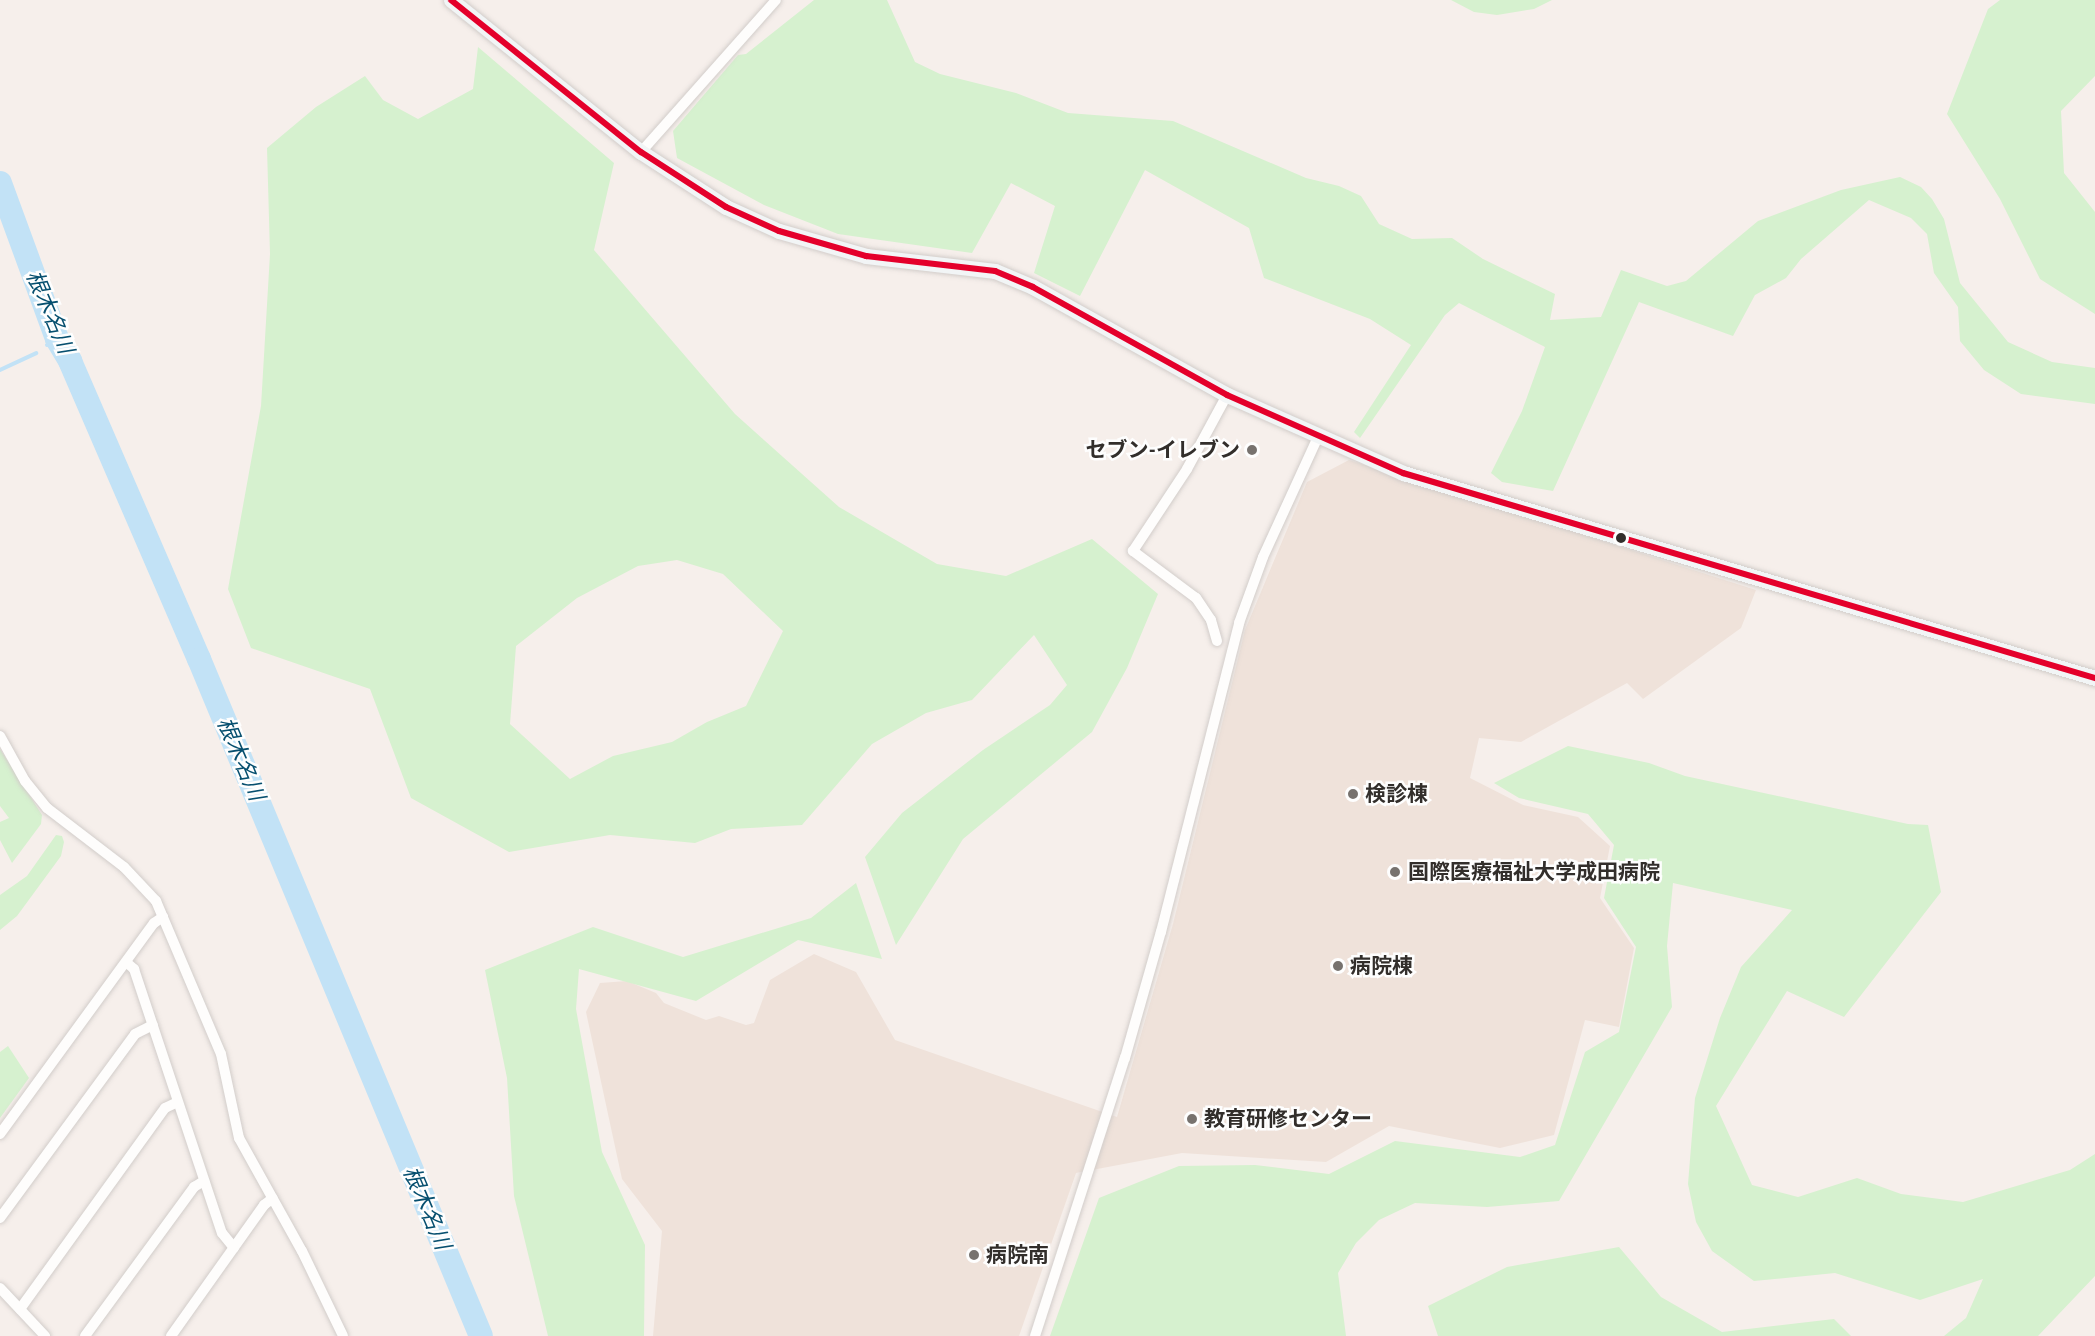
<!DOCTYPE html>
<meta charset="utf-8">
<style>
body{margin:0}
#map{position:relative;width:2095px;height:1336px;overflow:hidden;background:#f6efeb;font-family:"Roboto Condensed","Noto Sans JP",sans-serif}
div>[style]{position:absolute}
.built>*{inset:0;background:#efe2da}
.green>*{inset:0;background:#d6f1cf}
.stream>*{height:4px;margin:-2px;padding:0 2px;transform-origin:2px;border-radius:2px;background:#c2e2f6}
.river>*{height:24px;margin:-12px;padding:0 12px;transform-origin:12px;border-radius:12px;background:#c2e2f6}
.roads{filter:drop-shadow(0 0 2px #d2cdca) drop-shadow(0 0 2px #d2cdca)}
.street>*{height:10px;margin:-5px;padding:0 5px;transform-origin:5px;border-radius:5px;background:#fefdfc}
.secondary>*{height:15px;margin:-7.5px;padding:0 7.5px;transform-origin:7.5px;border-radius:7.5px;background:#f2f5f6}
.bus-1>*{height:6px;margin:-3px;padding:0 3px;transform-origin:3px;border-radius:3px;background:#e4002b}
.dots>*{width:16px;height:16px;translate:-50% -50%;box-sizing:border-box;border:3px solid #fefefe;border-radius:50%}
span{translate:-50% -50%;white-space:nowrap;text-align:center;line-height:1.15;-webkit-text-stroke:5px #fefefe;paint-order:stroke}
.poi-label{font-size:21px;color:#322e2b;font-weight:700}
.right{translate:-100% -50%;text-align:right}
.left{translate:0 -50%;text-align:left}
.water-label{font-size:22px;color:#064f6f;font-style:italic}
</style>
<div id="map">
<div class="built">
<i style="clip-path:polygon(1349px 460px,1756px 590px,1741px 628px,1643px 699px,1627px 683px,1521px 742px,1479px 738px,1470px 778px,1523px 805px,1578px 817px,1610px 846px,1600px 898px,1634px 948px,1619px 1027px,1585px 1020px,1554px 1135px,1500px 1148px,1389px 1126px,1326px 1162px,1182px 1153px,1076px 1173px,1019px 1336px,653px 1336px,662px 1231px,622px 1179px,586px 1012px,600px 983px,627px 981px,656px 993px,664px 1003px,706px 1020px,719px 1016px,746px 1025px,754px 1023px,770px 980px,814px 954px,856px 972px,895px 1040px,1117px 1117px,1173px 924px,1245px 630px,1307px 482px)"></i>
</div>
<div class="green">
<i style="clip-path:polygon(814px 0,887px 0,915px 62px,940px 74px,1016px 93px,1068px 113px,1173px 121px,1306px 178px,1339px 186px,1361px 196px,1379px 224px,1412px 239px,1452px 238px,1483px 259px,1555px 294px,1550px 320px,1601px 317px,1621px 270px,1667px 286px,1686px 281px,1758px 221px,1841px 190px,1900px 177px,1921px 187px,1932px 199px,1944px 219px,1960px 283px,2008px 342px,2052px 362px,2095px 368px,2095px 404px,2021px 394px,1984px 370px,1960px 341px,1958px 307px,1934px 273px,1927px 234px,1911px 218px,1869px 200px,1801px 259px,1786px 278px,1755px 295px,1733px 336px,1639px 302px,1553px 491px,1502px 482px,1491px 473px,1522px 411px,1545px 347px,1459px 303px,1445px 315px,1360px 438px,1354px 432px,1411px 345px,1370px 319px,1264px 278px,1249px 228px,1145px 170px,1080px 296px,1034px 273px,1055px 206px,1011px 183px,972px 253px,838px 234px,764px 205px,677px 158px,673px 131px,738px 55px,746px 54px)"></i>
<i style="clip-path:polygon(1451px 0,1552px 0,1534px 9px,1497px 15px,1474px 12px)"></i>
<i style="clip-path:polygon(2000px 0,2095px 0,2095px 76px,2061px 111px,2064px 173px,2095px 212px,2095px 314px,2040px 279px,2000px 199px,1947px 114px,1988px 9px)"></i>
<i style="clip-path:polygon(evenodd,478px 47px,614px 163px,594px 250px,735px 414px,839px 507px,937px 564px,1006px 576px,1092px 539px,1158px 594px,1127px 668px,1092px 732px,963px 839px,896px 945px,865px 857px,902px 813px,983px 750px,1050px 705px,1067px 685px,1034px 635px,972px 700px,926px 713px,872px 744px,802px 825px,731px 829px,695px 843px,610px 835px,509px 852px,411px 798px,370px 689px,251px 648px,228px 589px,261px 406px,270px 254px,267px 148px,316px 107px,365px 76px,383px 100px,418px 119px,473px 89px,478px 47px,677px 560px,723px 574px,783px 631px,746px 706px,707px 722px,672px 742px,613px 756px,570px 779px,510px 724px,516px 646px,577px 598px,638px 566px,677px 560px)"></i>
<i style="clip-path:polygon(1568px 746px,1649px 763px,1685px 776px,1908px 824px,1928px 825px,1941px 892px,1844px 1017px,1787px 991px,1716px 1106px,1752px 1185px,1798px 1197px,1857px 1178px,1901px 1194px,1963px 1202px,2070px 1170px,2095px 1154px,2095px 1276px,2038px 1336px,1944px 1336px,1966px 1318px,1983px 1279px,1920px 1300px,1835px 1273px,1754px 1281px,1712px 1251px,1696px 1222px,1688px 1184px,1695px 1098px,1720px 1018px,1741px 967px,1792px 910px,1673px 883px,1667px 946px,1672px 1007px,1559px 1201px,1487px 1207px,1415px 1203px,1379px 1220px,1356px 1243px,1338px 1273px,1346px 1336px,1050px 1336px,1099px 1198px,1179px 1166px,1255px 1165px,1329px 1174px,1395px 1141px,1520px 1157px,1555px 1145px,1585px 1052px,1619px 1032px,1636px 947px,1604px 898px,1614px 845px,1588px 814px,1519px 798px,1494px 783px)"></i>
<i style="clip-path:polygon(0 749px,42px 815px,41px 824px,12px 863px,0 840px,0 822px,9px 818px,0 806px)"></i>
<i style="clip-path:polygon(56px 835px,62px 836px,64px 842px,61px 856px,17px 916px,0 930px,0 895px,27px 876px)"></i>
<i style="clip-path:polygon(856px 883px,882px 959px,798px 940px,696px 1001px,579px 969px,576px 1009px,602px 1152px,645px 1245px,644px 1336px,548px 1336px,514px 1196px,507px 1078px,485px 970px,593px 927px,683px 957px,811px 918px)"></i>
<i style="clip-path:polygon(8px 1046px,29px 1078px,0 1118px,0 1052px)"></i>
<i style="clip-path:polygon(1619px 1247px,1661px 1297px,1722px 1332px,1834px 1319px,1851px 1336px,1438px 1336px,1428px 1306px,1507px 1267px)"></i>
</div>
<div class="stream">
<i style="left:47px;top:345px;width:12px;rotate:-31deg"></i>
<i style="left:0;top:370px;width:40px;rotate:-25deg"></i>
</div>
<div class="river">
<i style="left:0;top:183px;width:166px;rotate:69.9deg"></i>
<i style="left:57px;top:339px;width:26px;rotate:59deg"></i>
<i style="left:70px;top:361px;width:325px;rotate:66.6deg"></i>
<i style="left:199px;top:659px;width:733px;rotate:67.39deg"></i>
</div>
<div class="roads">
<div class="street">
<i style="left:641px;top:152px;width:203px;rotate:-48.4deg"></i>
<i style="left:1217px;top:641px;width:22px;rotate:-106deg"></i>
<i style="left:1211px;top:620px;width:27px;rotate:-124deg"></i>
<i style="left:1196px;top:598px;width:79px;rotate:-143.3deg"></i>
<i style="left:1133px;top:551px;width:98px;rotate:-56.6deg"></i>
<i style="left:1187px;top:469px;width:84px;rotate:-61.6deg"></i>
<i style="left:0;top:736px;width:51px;rotate:60.9deg"></i>
<i style="left:25px;top:781px;width:35px;rotate:51deg"></i>
<i style="left:47px;top:808px;width:97px;rotate:37.5deg"></i>
<i style="left:124px;top:867px;width:47px;rotate:46.7deg"></i>
<i style="left:156px;top:901px;width:166px;rotate:67deg"></i>
<i style="left:221px;top:1054px;width:86px;rotate:77.9deg"></i>
<i style="left:239px;top:1138px;width:129px;rotate:60.9deg"></i>
<i style="left:302px;top:1251px;width:94px;rotate:64.2deg"></i>
<i style="left:126px;top:962px;width:11px;rotate:41deg"></i>
<i style="left:134px;top:969px;width:278px;rotate:71.6deg"></i>
<i style="left:222px;top:1233px;width:19px;rotate:51deg"></i>
<i style="left:0;top:1134px;width:261px;rotate:-53.9deg"></i>
<i style="left:154px;top:923px;width:11px;rotate:-34deg"></i>
<i style="left:0;top:1218px;width:228px;rotate:-53.7deg"></i>
<i style="left:135px;top:1034px;width:20px;rotate:-27deg"></i>
<i style="left:0;top:1288px;width:66px;rotate:46.8deg"></i>
<i style="left:20px;top:1309px;width:248px;rotate:-54.2deg"></i>
<i style="left:165px;top:1108px;width:14px;rotate:-25deg"></i>
<i style="left:85px;top:1336px;width:185px;rotate:-53.8deg"></i>
<i style="left:194px;top:1187px;width:12px;rotate:-31deg"></i>
<i style="left:171px;top:1336px;width:161px;rotate:-54.6deg"></i>
<i style="left:264px;top:1205px;width:11px;rotate:-38deg"></i>
<i style="left:1035px;top:1336px;width:292px;rotate:-72.1deg"></i>
<i style="left:1125px;top:1058px;width:131px;rotate:-74.1deg"></i>
<i style="left:1161px;top:932px;width:319px;rotate:-75.8deg"></i>
<i style="left:1239px;top:623px;width:70px;rotate:-70deg"></i>
<i style="left:1263px;top:557px;width:132px;rotate:-65.4deg"></i>
</div>
<div class="secondary">
<i style="left:451px;top:0;width:243px;rotate:38.7deg"></i>
<i style="left:641px;top:152px;width:101px;rotate:32.9deg"></i>
<i style="left:726px;top:207px;width:58px;rotate:24.4deg"></i>
<i style="left:779px;top:231px;width:91px;rotate:16deg"></i>
<i style="left:866px;top:256px;width:130px;rotate:6.6deg"></i>
<i style="left:995px;top:271px;width:41px;rotate:22.8deg"></i>
<i style="left:1033px;top:287px;width:222px;rotate:29.1deg"></i>
<i style="left:1227px;top:395px;width:193px;rotate:23.9deg"></i>
<i style="left:1403px;top:473px;width:722px;rotate:16.5deg"></i>
</div>
</div>
<div class="bus-1">
<i style="left:451px;top:0;width:243px;rotate:38.7deg"></i>
<i style="left:641px;top:152px;width:101px;rotate:32.9deg"></i>
<i style="left:726px;top:207px;width:58px;rotate:24.4deg"></i>
<i style="left:779px;top:231px;width:91px;rotate:16deg"></i>
<i style="left:866px;top:256px;width:130px;rotate:6.6deg"></i>
<i style="left:995px;top:271px;width:41px;rotate:22.8deg"></i>
<i style="left:1033px;top:287px;width:222px;rotate:29.1deg"></i>
<i style="left:1227px;top:395px;width:193px;rotate:23.9deg"></i>
<i style="left:1403px;top:473px;width:722px;rotate:16.5deg"></i>
</div>
<div class="dots">
<i style="left:1252px;top:450px;background:#77726e"></i>
<i style="left:1621px;top:538px;background:#322e2b"></i>
<i style="left:1353px;top:794px;background:#77726e"></i>
<i style="left:1395px;top:872px;background:#77726e"></i>
<i style="left:1338px;top:966px;background:#77726e"></i>
<i style="left:1192px;top:1119px;background:#77726e"></i>
<i style="left:974px;top:1255px;background:#77726e"></i>
</div>
<div class="poi-label">
<span class="right" style="left:1240px;top:450px">セブン-イレブン</span>
<span class="left" style="left:1365px;top:794px">検診棟</span>
<span class="left" style="left:1408px;top:872px">国際医療福祉大学成田病院</span>
<span class="left" style="left:1350px;top:966px">病院棟</span>
<span class="left" style="left:1204px;top:1119px">教育研修センター</span>
<span class="left" style="left:986px;top:1255px">病院南</span>
</div>
<div class="water-label">
<span style="left:50px;top:312px;rotate:67deg">根木名川</span>
<span style="left:241px;top:759px;rotate:67deg">根木名川</span>
<span style="left:427px;top:1208px;rotate:67deg">根木名川</span>
</div>
</div>
